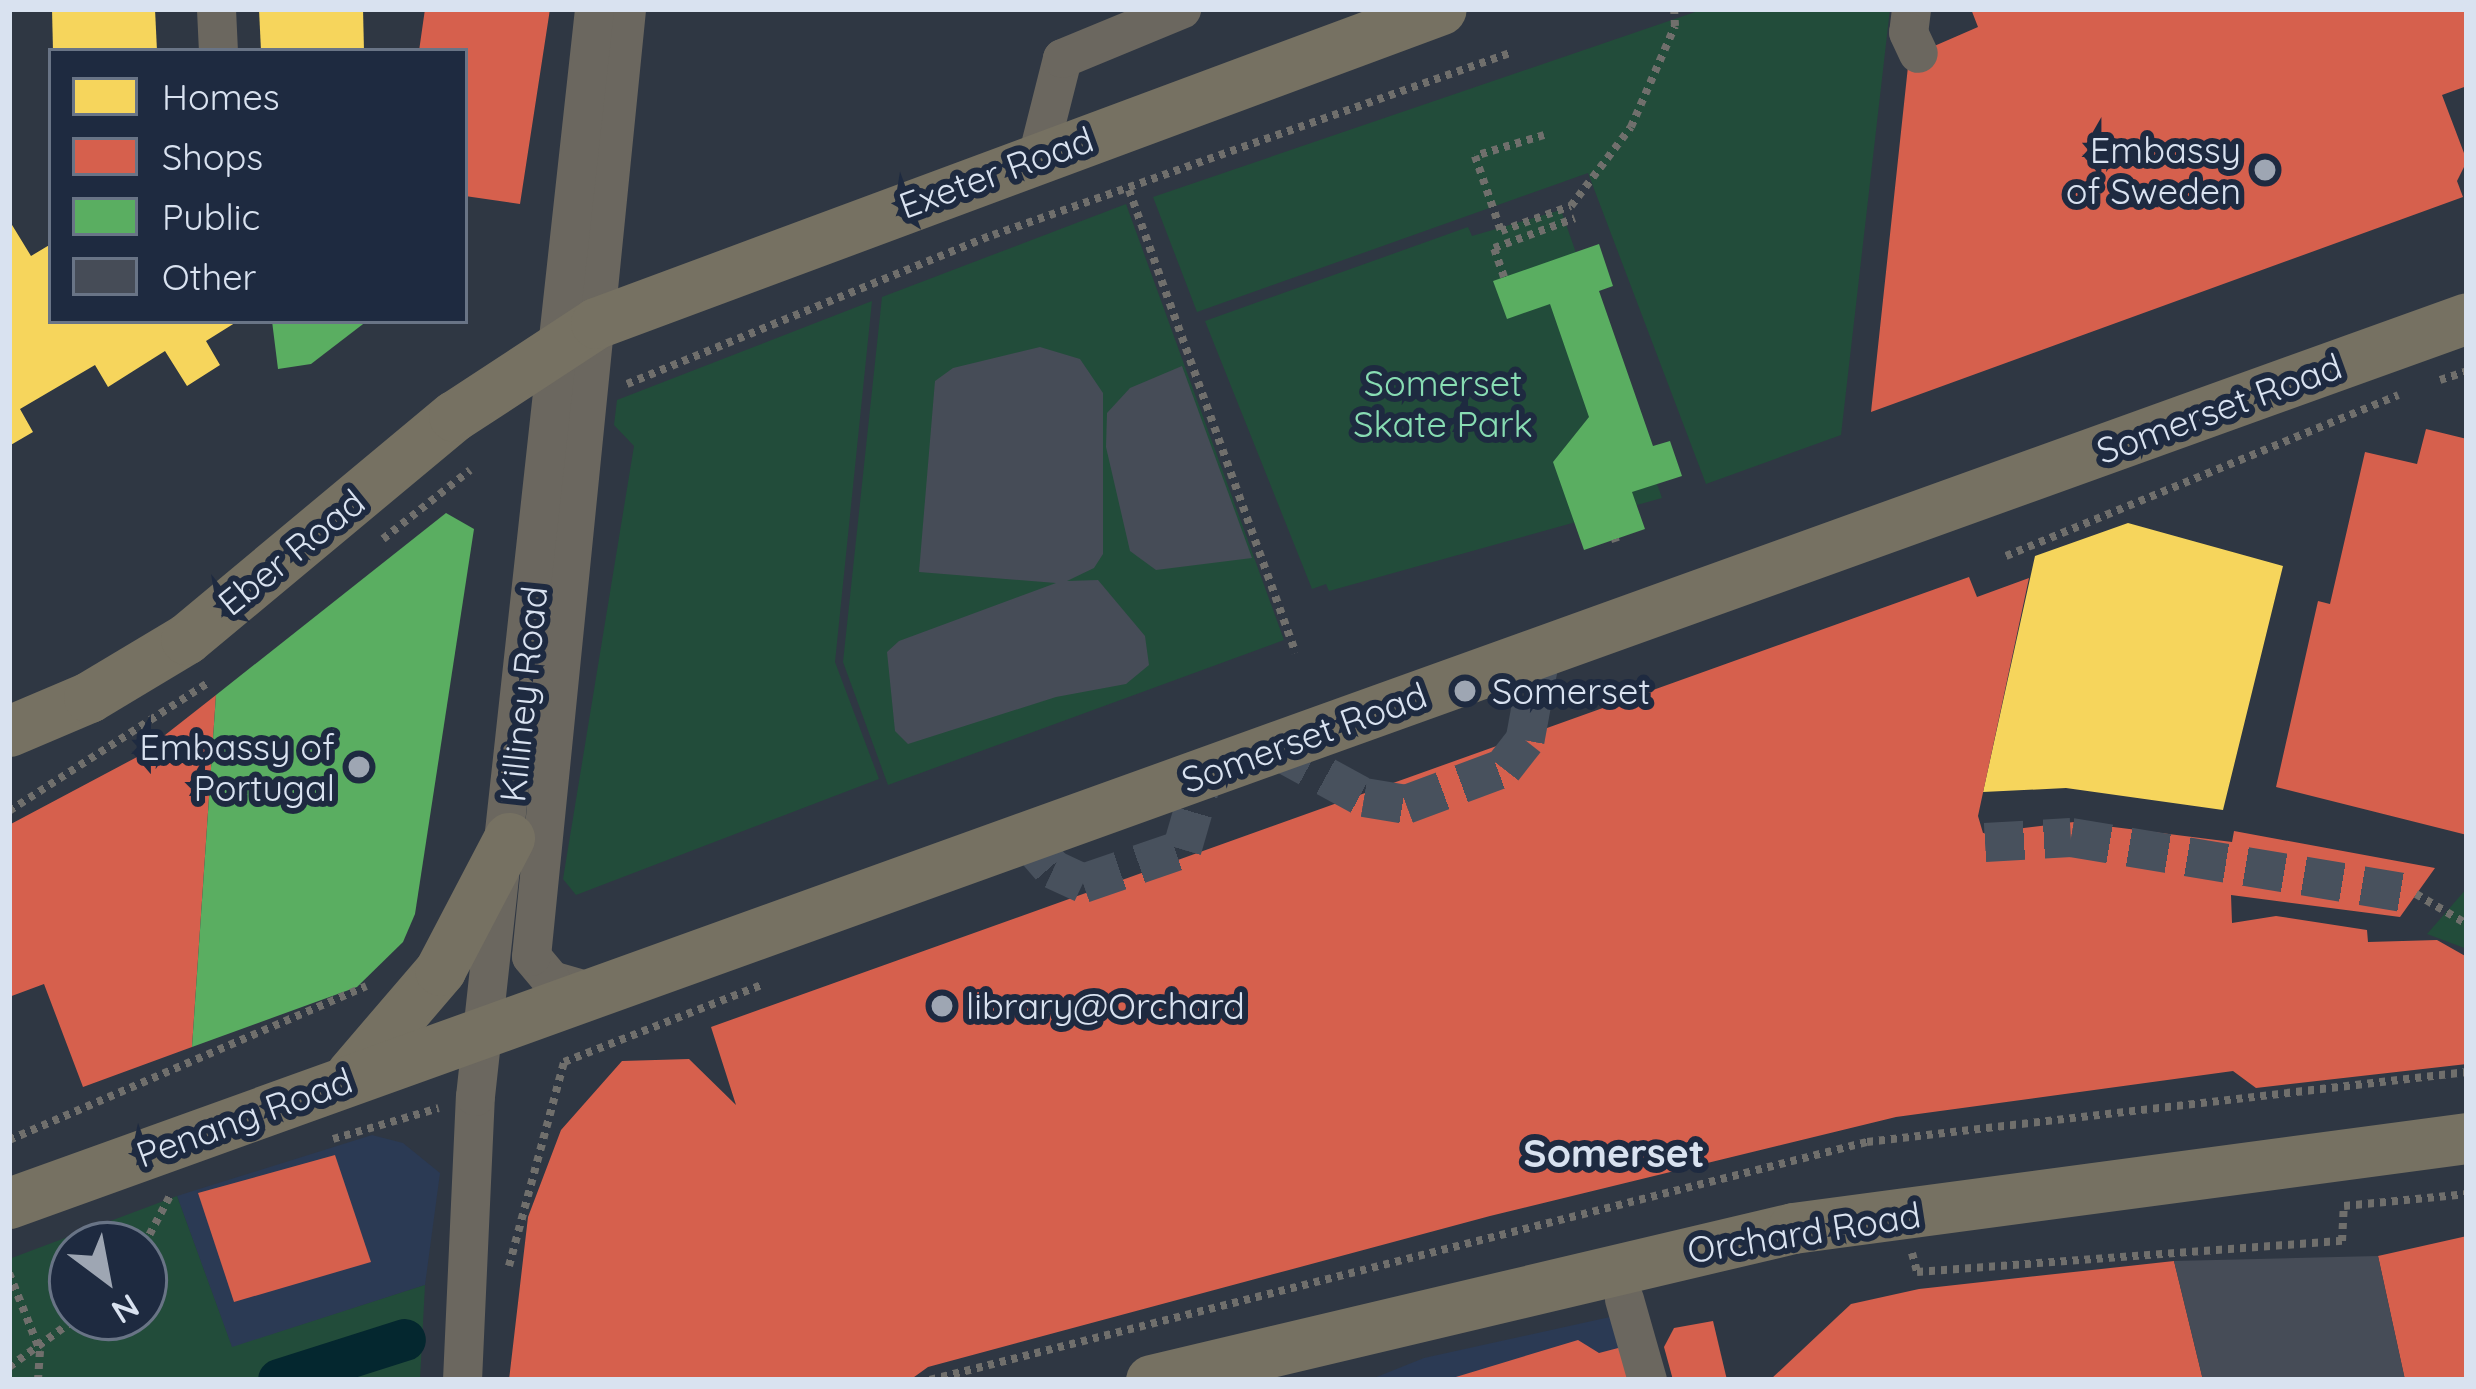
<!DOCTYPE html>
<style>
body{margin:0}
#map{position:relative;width:2476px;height:1389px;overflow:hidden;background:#2f3743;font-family:Quicksand,sans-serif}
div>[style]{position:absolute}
.built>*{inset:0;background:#2b3a54}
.green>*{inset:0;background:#224c3a}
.homes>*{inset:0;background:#f6d55c}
.shops>*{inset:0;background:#d6604d}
.public>*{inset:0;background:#5aae61}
.canal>*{height:42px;margin:-21px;padding:0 21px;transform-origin:21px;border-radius:21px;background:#04272f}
.building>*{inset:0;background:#464c57}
.minor-tunnel>*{height:39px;margin-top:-19.5px;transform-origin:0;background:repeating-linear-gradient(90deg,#48515d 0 39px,transparent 0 59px)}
.path>*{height:8px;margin-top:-4px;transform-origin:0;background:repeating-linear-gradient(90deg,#706f6c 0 6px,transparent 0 12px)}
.minor>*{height:39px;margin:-19.5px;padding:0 19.5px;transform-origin:19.5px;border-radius:19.5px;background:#6b675f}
.major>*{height:51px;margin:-25.5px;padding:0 25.5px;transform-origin:25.5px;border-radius:25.5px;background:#767162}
.dots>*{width:33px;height:33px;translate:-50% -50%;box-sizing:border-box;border:6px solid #1e2a40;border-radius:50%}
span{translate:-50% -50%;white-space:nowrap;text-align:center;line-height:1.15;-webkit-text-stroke:12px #1e2a40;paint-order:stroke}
.poi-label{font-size:36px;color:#d9e2f0}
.right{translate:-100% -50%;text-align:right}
.left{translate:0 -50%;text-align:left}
.street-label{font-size:36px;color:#d9e2f0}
.park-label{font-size:36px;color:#88ddb3}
.neighbourhood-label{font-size:39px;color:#d9e2f0;font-weight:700}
.frame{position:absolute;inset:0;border:12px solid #d9e2f0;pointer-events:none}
.legend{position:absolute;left:48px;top:48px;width:420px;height:276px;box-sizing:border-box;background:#1e2a40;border:3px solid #697486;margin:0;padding:15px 21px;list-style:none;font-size:36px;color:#d9e2f0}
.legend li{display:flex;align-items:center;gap:24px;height:60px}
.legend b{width:60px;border:3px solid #697486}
.north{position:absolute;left:48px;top:1221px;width:120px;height:120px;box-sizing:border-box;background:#1e2a40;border:3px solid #697486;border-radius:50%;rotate:148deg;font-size:33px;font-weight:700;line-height:48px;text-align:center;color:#d9e2f0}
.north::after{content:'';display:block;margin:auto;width:42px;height:54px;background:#9ea6b3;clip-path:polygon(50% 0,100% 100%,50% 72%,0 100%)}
</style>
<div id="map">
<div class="built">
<i style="clip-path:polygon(372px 1135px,403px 1143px,440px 1173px,425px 1285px,232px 1348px,177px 1196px)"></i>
<i style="clip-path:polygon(1610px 1317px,1631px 1380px,1369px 1380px,1424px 1358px)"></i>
</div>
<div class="green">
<i style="clip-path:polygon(1704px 9px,1890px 9px,1841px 435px,1706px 484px,1588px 173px,1197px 312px,1153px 197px)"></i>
<i style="clip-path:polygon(1126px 204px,1284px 640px,888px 785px,843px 662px,882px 297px)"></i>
<i style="clip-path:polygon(1561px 210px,1662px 498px,1329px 591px,1326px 584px,1312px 589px,1205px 321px,1468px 227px,1472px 236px)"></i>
<i style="clip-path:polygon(872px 301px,835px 662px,879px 779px,576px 895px,563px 879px,634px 446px,614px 425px,617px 400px)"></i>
<i style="clip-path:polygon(2467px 888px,2467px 949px,2427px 934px)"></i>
<i style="clip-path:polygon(evenodd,177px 1196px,232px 1347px,425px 1285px,420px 1380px,9px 1380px,9px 1259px,177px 1196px,144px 1245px,144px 1317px,72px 1317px,72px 1245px,144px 1245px)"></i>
</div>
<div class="homes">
<i style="clip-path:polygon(52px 9px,155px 9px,157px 51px,53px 51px)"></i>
<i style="clip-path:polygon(259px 9px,363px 9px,364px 51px,261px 51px)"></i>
<i style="clip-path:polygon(9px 220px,31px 256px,51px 244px,51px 321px,238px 321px,206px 341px,220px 365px,187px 386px,165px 351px,108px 387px,95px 365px,20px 409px,33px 432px,9px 446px)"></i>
<i style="clip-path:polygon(2128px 523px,2283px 566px,2223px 810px,2066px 788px,1983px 792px,2035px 556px)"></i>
</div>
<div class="shops">
<i style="clip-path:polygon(425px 9px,550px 9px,520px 204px,465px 196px,465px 51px,419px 51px)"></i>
<i style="clip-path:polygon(1971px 9px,2467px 9px,2467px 86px,2442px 95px,2467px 161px,2457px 181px,2463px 197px,1871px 412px,1909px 57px,1978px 27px)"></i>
<i style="clip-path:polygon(2426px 429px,2467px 439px,2467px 835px,2276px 787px,2318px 601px,2330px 604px,2365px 452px,2417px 464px)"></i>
<i style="clip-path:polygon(1969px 577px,1977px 597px,2029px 578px,1978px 816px,1983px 833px,2074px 822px,2232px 842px,2234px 831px,2435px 868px,2400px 917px,2231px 895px,2232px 923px,2276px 916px,2367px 930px,2368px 942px,2437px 940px,2467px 957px,2467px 1064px,2256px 1088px,2233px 1071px,1896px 1117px,1490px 1216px,928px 1367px,910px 1380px,509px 1380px,528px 1217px,561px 1130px,622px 1061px,689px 1059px,736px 1105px,711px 1027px)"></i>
<i style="clip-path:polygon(216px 695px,192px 1047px,83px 1087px,44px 984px,9px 997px,9px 825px,137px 757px)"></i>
<i style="clip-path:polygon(335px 1155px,371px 1262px,234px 1302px,198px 1193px)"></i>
<i style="clip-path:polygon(2467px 1236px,2467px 1380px,2405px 1380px,2378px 1256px)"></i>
<i style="clip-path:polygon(2174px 1261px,2203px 1380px,1770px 1380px,1851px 1304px,1919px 1289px)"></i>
<i style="clip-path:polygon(1713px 1321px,1727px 1380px,1673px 1380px,1664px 1347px,1674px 1328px)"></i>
<i style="clip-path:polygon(1578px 1340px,1599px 1353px,1622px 1347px,1632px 1380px,1446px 1380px)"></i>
</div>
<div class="public">
<i style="clip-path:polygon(1599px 244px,1613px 286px,1599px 291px,1653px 446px,1670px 441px,1682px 476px,1632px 492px,1645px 529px,1584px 550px,1553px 462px,1589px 417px,1550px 304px,1507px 319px,1493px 281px)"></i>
<i style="clip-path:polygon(272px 321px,367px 321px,311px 364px,278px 369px)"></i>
<i style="clip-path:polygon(446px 513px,474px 529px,415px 914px,403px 942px,357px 987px,192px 1047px,216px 695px)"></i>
</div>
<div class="canal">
<i style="left:279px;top:1380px;width:132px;rotate:-17.6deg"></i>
</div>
<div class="building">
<i style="clip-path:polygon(1040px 347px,1080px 359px,1103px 393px,1103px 554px,1094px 568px,1067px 581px,1098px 580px,1145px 636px,1149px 665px,1126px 684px,1056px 697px,908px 744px,895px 731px,887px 652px,899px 641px,1056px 583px,919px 572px,935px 381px,953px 368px)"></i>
<i style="clip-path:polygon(1182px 366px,1252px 558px,1156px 570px,1130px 551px,1106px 447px,1107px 413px,1130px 388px)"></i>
<i style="clip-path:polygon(2378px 1256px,2405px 1380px,2203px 1380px,2174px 1261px)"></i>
</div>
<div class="minor-tunnel">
<i style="left:1274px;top:748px;width:102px;rotate:28.6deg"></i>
<i style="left:1364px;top:797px;width:43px;rotate:9.5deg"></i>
<i style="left:1406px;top:804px;width:103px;rotate:-20.4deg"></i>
<i style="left:1503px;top:768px;width:36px;rotate:-52deg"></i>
<i style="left:1525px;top:740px;width:89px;rotate:-79.7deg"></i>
<i style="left:1025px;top:837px;width:43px;rotate:48.8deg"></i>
<i style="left:1053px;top:869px;width:33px;rotate:25deg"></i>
<i style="left:1083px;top:883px;width:105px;rotate:-19deg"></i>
<i style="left:1182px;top:849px;width:79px;rotate:-73.9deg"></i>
<i style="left:1985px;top:842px;width:86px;rotate:-3.3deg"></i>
<i style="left:2071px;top:837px;width:350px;rotate:9.4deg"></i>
</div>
<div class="path">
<i style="left:1544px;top:135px;width:72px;rotate:163.1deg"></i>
<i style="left:1475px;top:156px;width:79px;rotate:70.9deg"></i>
<i style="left:1501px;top:231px;width:74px;rotate:-19.7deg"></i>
<i style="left:1571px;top:206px;width:99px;rotate:-52.8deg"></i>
<i style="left:1631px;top:127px;width:110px;rotate:-66.5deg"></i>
<i style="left:1675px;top:26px;width:17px;rotate:-93deg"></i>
<i style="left:1129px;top:190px;width:492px;rotate:70.2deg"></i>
<i style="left:1504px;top:277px;width:31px;rotate:-109deg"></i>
<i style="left:1494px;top:248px;width:86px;rotate:-20.3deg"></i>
<i style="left:2440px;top:380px;width:28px;rotate:-18deg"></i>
<i style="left:627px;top:384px;width:395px;rotate:-22.2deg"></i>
<i style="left:993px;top:235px;width:551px;rotate:-19.39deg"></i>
<i style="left:383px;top:539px;width:111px;rotate:-38.4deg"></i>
<i style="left:1615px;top:539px;width:3px;rotate:72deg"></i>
<i style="left:2006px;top:556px;width:424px;rotate:-22.3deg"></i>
<i style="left:9px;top:811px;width:238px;rotate:-32.8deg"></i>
<i style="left:2416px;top:894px;width:59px;rotate:30.5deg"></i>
<i style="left:333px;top:1139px;width:110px;rotate:-16.3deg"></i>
<i style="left:9px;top:1140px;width:389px;rotate:-23.3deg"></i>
<i style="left:144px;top:1245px;width:58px;rotate:-62.1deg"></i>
<i style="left:1912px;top:1253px;width:20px;rotate:75deg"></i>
<i style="left:1917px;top:1272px;width:426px;rotate:-4.2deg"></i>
<i style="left:2342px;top:1241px;width:35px;rotate:-87deg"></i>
<i style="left:2344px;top:1206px;width:124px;rotate:-5.6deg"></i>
<i style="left:509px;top:1266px;width:211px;rotate:-74.9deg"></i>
<i style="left:564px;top:1062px;width:212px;rotate:-21.3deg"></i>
<i style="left:9px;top:1273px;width:84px;rotate:68.3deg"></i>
<i style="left:40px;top:1351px;width:29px;rotate:94deg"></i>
<i style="left:9px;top:1367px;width:85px;rotate:-35.9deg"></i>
<i style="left:930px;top:1380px;width:967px;rotate:-14.25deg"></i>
<i style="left:1867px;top:1142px;width:604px;rotate:-6.65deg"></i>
</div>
<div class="minor">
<i style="left:216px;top:9px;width:42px;rotate:87.3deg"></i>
<i style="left:1911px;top:9px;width:23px;rotate:97deg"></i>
<i style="left:1908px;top:32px;width:23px;rotate:65deg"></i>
<i style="left:1037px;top:157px;width:102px;rotate:-75.8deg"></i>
<i style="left:1062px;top:58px;width:129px;rotate:-22.4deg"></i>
<i style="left:596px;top:993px;width:47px;rotate:-163.9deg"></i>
<i style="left:551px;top:980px;width:31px;rotate:-130deg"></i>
<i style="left:531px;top:956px;width:952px;rotate:-84.27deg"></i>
<i style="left:1624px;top:1299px;width:84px;rotate:74.1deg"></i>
<i style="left:462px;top:1380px;width:284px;rotate:-87.4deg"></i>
<i style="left:475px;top:1096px;width:1093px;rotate:-83.75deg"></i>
</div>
<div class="major">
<i style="left:9px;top:731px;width:87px;rotate:-23deg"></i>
<i style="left:89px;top:697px;width:113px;rotate:-30.9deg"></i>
<i style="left:186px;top:639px;width:349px;rotate:-39.8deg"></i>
<i style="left:454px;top:416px;width:170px;rotate:-33.2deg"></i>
<i style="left:596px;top:323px;width:901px;rotate:-20.38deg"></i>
<i style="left:351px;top:1074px;width:137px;rotate:-49.4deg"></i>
<i style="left:440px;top:970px;width:149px;rotate:-62.4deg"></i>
<i style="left:9px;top:1203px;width:2612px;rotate:-19.8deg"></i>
<i style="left:1151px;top:1380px;width:660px;rotate:-13.32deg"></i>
<i style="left:1793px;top:1228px;width:680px;rotate:-7.61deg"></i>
</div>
<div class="dots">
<i style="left:2265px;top:170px;background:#9ea6b3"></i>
<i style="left:1465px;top:691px;background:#9ea6b3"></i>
<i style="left:359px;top:767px;background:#9ea6b3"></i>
<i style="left:942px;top:1006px;background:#9ea6b3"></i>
</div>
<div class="poi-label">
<span class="right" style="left:2241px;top:170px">Embassy<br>of Sweden</span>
<span class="left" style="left:1492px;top:691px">Somerset</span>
<span class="right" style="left:335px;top:767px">Embassy of<br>Portugal</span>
<span class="left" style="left:966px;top:1006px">library@Orchard</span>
</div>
<div class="street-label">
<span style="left:996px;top:172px;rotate:-20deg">Exeter Road</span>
<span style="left:2219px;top:408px;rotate:-20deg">Somerset Road</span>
<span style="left:291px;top:552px;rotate:-39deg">Eber Road</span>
<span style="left:523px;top:694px;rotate:-84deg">Killiney Road</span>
<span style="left:1304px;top:737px;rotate:-20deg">Somerset Road</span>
<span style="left:244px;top:1117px;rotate:-20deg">Penang Road</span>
<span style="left:1804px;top:1232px;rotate:-9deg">Orchard Road</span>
</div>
<div class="park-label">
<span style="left:1443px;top:403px">Somerset<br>Skate Park</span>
</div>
<div class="neighbourhood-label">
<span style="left:1614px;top:1153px">Somerset</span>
</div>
<div class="frame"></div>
<ul class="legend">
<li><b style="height:33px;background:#f6d55c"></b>Homes</li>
<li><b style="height:33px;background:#d6604d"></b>Shops</li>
<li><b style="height:33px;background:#5aae61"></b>Public</li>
<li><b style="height:33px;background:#464c57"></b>Other</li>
</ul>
<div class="north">N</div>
</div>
